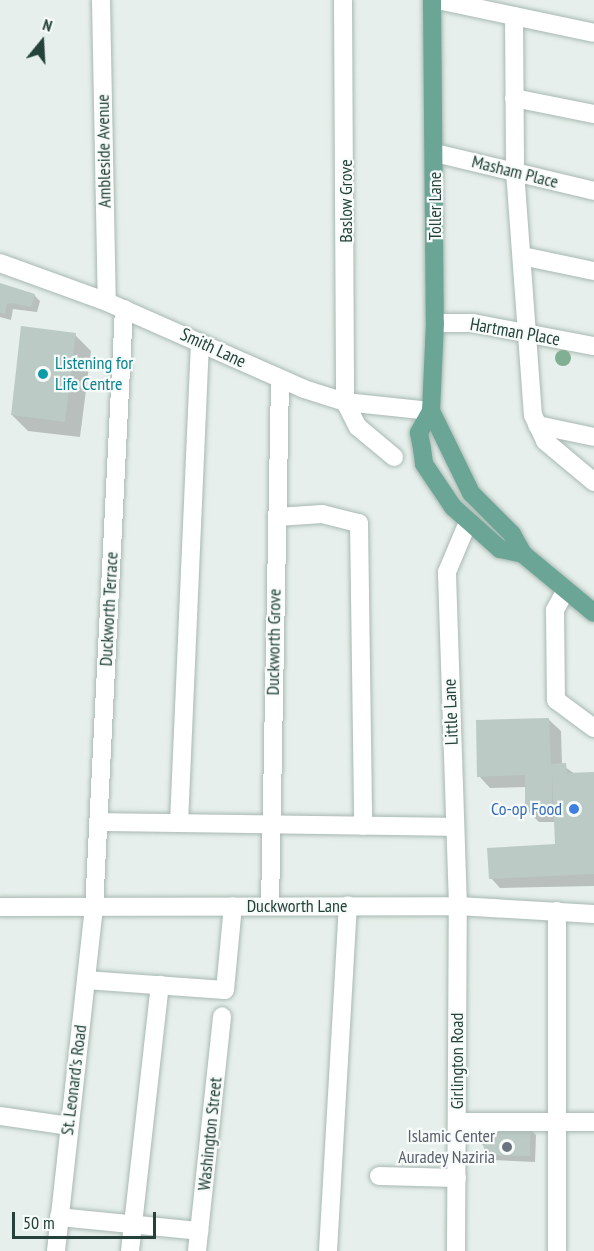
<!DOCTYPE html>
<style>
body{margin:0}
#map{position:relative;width:594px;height:1251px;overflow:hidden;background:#e6efeb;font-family:"PT Sans Narrow",sans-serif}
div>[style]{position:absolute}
.shadow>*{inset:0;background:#0003}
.building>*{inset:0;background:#bbcac4}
.roads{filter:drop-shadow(0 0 2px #a8b8b2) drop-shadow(0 0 2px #a8b8b2)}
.minor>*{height:18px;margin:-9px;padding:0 9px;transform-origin:9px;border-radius:9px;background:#fff}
.major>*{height:18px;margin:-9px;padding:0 9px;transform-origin:9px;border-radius:9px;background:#6aa596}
.trees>*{width:16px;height:16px;margin:-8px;border-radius:50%;background:#80af93}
.dots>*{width:16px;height:16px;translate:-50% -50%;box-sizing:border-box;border:3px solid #f7fbf9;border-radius:50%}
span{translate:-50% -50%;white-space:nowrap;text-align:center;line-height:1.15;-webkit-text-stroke:4.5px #f7fbf9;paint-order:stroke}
.street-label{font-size:18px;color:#24423a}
.culture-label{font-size:18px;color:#0d838f}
.left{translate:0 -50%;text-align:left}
.shop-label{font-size:18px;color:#366cbe}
.right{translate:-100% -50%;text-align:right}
.worship-label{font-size:18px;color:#5b616d}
.north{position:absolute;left:12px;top:12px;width:60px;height:60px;-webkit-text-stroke:4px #f7fbf9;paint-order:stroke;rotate:18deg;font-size:16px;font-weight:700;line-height:24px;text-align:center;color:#24423a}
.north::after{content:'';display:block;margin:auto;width:21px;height:27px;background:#24423a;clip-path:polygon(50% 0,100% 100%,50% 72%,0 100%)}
.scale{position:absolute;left:12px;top:1212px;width:144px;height:27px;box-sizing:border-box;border:3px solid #24423a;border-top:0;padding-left:8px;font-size:18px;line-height:21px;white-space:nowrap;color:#24423a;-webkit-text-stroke:4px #f7fbf9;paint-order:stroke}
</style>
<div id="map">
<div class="shadow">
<i style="clip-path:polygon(0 286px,34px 295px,40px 301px,37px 312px,13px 309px,11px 320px,0 317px)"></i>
<i style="clip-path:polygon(75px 335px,91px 351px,80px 437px,28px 431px,12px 415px)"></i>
<i style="clip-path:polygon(549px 720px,561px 731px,562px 765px,575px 774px,594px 773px,594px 886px,500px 888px,491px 878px,557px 848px,555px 822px,539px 822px,527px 810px,526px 787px,490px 788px,479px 776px)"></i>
<i style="clip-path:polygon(530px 1129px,536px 1135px,535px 1162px,491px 1160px,479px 1138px)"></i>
</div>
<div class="building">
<i style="clip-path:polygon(0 283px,35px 294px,31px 307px,12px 303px,7px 304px,5px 314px,0 313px)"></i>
<i style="clip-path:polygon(21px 326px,76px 333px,65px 422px,11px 415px)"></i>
<i style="clip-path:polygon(549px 718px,551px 764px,566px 763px,567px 773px,594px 772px,594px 874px,489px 879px,487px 848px,555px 844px,552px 773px,552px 810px,525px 811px,525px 775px,477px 777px,476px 720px)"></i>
<i style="clip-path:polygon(478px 1126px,530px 1127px,530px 1156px,484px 1155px,484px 1139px,478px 1139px)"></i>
</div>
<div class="roads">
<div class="minor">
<i style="left:101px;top:0;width:302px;rotate:88.9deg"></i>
<i style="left:343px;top:0;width:402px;rotate:89.7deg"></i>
<i style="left:345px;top:402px;width:28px;rotate:63deg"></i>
<i style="left:358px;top:427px;width:47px;rotate:39.8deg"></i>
<i style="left:438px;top:0;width:159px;rotate:11.9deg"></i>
<i style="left:514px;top:16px;width:155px;rotate:89.6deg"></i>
<i style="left:515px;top:171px;width:245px;rotate:85.8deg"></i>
<i style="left:533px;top:415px;width:29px;rotate:65deg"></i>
<i style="left:545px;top:441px;width:64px;rotate:39.9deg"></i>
<i style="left:514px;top:98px;width:82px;rotate:11.3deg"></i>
<i style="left:435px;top:153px;width:163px;rotate:13.4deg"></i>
<i style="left:522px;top:256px;width:74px;rotate:11.8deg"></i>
<i style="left:0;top:263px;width:114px;rotate:20deg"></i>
<i style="left:107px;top:302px;width:215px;rotate:23.8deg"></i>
<i style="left:304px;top:389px;width:43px;rotate:17.6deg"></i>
<i style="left:345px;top:402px;width:86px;rotate:6deg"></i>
<i style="left:435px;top:323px;width:38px"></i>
<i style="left:473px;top:323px;width:123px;rotate:10.8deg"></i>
<i style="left:537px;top:425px;width:58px;rotate:11.9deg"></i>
<i style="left:277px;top:517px;width:45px;rotate:-3.8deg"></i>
<i style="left:322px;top:514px;width:38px;rotate:14deg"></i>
<i style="left:359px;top:523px;width:303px;rotate:89.2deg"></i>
<i style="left:566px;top:590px;width:23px;rotate:119deg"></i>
<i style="left:555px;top:610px;width:90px;rotate:89.4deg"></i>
<i style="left:556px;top:700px;width:47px;rotate:36.4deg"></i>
<i style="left:98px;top:822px;width:357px;rotate:0.8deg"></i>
<i style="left:179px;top:823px;width:481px;rotate:-87.5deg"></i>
<i style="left:270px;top:906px;width:527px;rotate:-88.91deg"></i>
<i style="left:0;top:907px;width:458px;rotate:-0.1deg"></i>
<i style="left:458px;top:906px;width:136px;rotate:3.4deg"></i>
<i style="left:86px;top:980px;width:139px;rotate:4.1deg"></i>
<i style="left:225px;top:990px;width:84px;rotate:-84.6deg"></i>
<i style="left:0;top:1116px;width:70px;rotate:8.2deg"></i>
<i style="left:457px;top:1122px;width:137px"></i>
<i style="left:379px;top:1176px;width:78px;rotate:1.5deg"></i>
<i style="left:59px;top:1217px;width:141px;rotate:5.7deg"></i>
<i style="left:56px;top:1251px;width:344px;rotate:-83.7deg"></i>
<i style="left:94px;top:909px;width:601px;rotate:-87.14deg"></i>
<i style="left:130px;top:1251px;width:268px;rotate:-83.6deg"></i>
<i style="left:197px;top:1251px;width:236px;rotate:-83.9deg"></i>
<i style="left:328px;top:1251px;width:346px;rotate:-86.7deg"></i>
<i style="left:456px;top:1251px;width:345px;rotate:-89.7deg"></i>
<i style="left:458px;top:906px;width:334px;rotate:-91.9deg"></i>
<i style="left:447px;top:572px;width:54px;rotate:-67.2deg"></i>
<i style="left:557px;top:1251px;width:340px;rotate:-90deg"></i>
</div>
<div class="major">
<i style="left:432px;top:0;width:323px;rotate:89.5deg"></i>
<i style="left:435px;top:323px;width:88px;rotate:92.6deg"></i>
<i style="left:431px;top:411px;width:25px;rotate:119deg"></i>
<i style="left:419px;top:433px;width:16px;rotate:79deg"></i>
<i style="left:422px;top:449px;width:15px;rotate:82deg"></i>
<i style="left:424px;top:464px;width:52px;rotate:56deg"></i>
<i style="left:453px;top:507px;width:63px;rotate:41.8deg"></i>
<i style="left:500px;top:549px;width:24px;rotate:12deg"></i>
<i style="left:431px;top:411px;width:91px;rotate:64deg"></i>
<i style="left:471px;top:493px;width:58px;rotate:45deg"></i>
<i style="left:512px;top:534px;width:23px;rotate:61deg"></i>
<i style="left:523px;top:554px;width:92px;rotate:39.7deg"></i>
</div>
</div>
<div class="trees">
<i style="left:563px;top:358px"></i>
</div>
<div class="dots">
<i style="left:43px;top:374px;background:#0f9aa8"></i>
<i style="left:574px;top:809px;background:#3f7fe0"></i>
<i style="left:507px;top:1147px;background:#6b7280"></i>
</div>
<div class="street-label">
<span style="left:104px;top:151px;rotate:-91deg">Ambleside Avenue</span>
<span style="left:515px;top:172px;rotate:14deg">Masham Place</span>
<span style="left:346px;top:201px;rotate:-90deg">Baslow Grove</span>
<span style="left:435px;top:206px;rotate:-90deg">Toller Lane</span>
<span style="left:515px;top:332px;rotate:10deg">Hartman Place</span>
<span style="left:213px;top:348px;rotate:25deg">Smith Lane</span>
<span style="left:109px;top:609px;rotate:-87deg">Duckworth Terrace</span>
<span style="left:274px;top:642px;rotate:-89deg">Duckworth Grove</span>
<span style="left:451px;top:712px;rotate:-92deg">Little Lane</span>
<span style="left:297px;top:906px">Duckworth Lane</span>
<span style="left:457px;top:1061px;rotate:-90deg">Girlington Road</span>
<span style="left:74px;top:1080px;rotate:-83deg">St. Leonard's Road</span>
<span style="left:210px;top:1134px;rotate:-84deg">Washington Street</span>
</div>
<div class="culture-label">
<span class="left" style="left:55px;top:374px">Listening for<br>Life Centre</span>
</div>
<div class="shop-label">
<span class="right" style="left:562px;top:809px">Co-op Food</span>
</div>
<div class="worship-label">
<span class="right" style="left:495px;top:1147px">Islamic Center<br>Auradey Naziria</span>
</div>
<div class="north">N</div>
<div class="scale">50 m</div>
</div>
